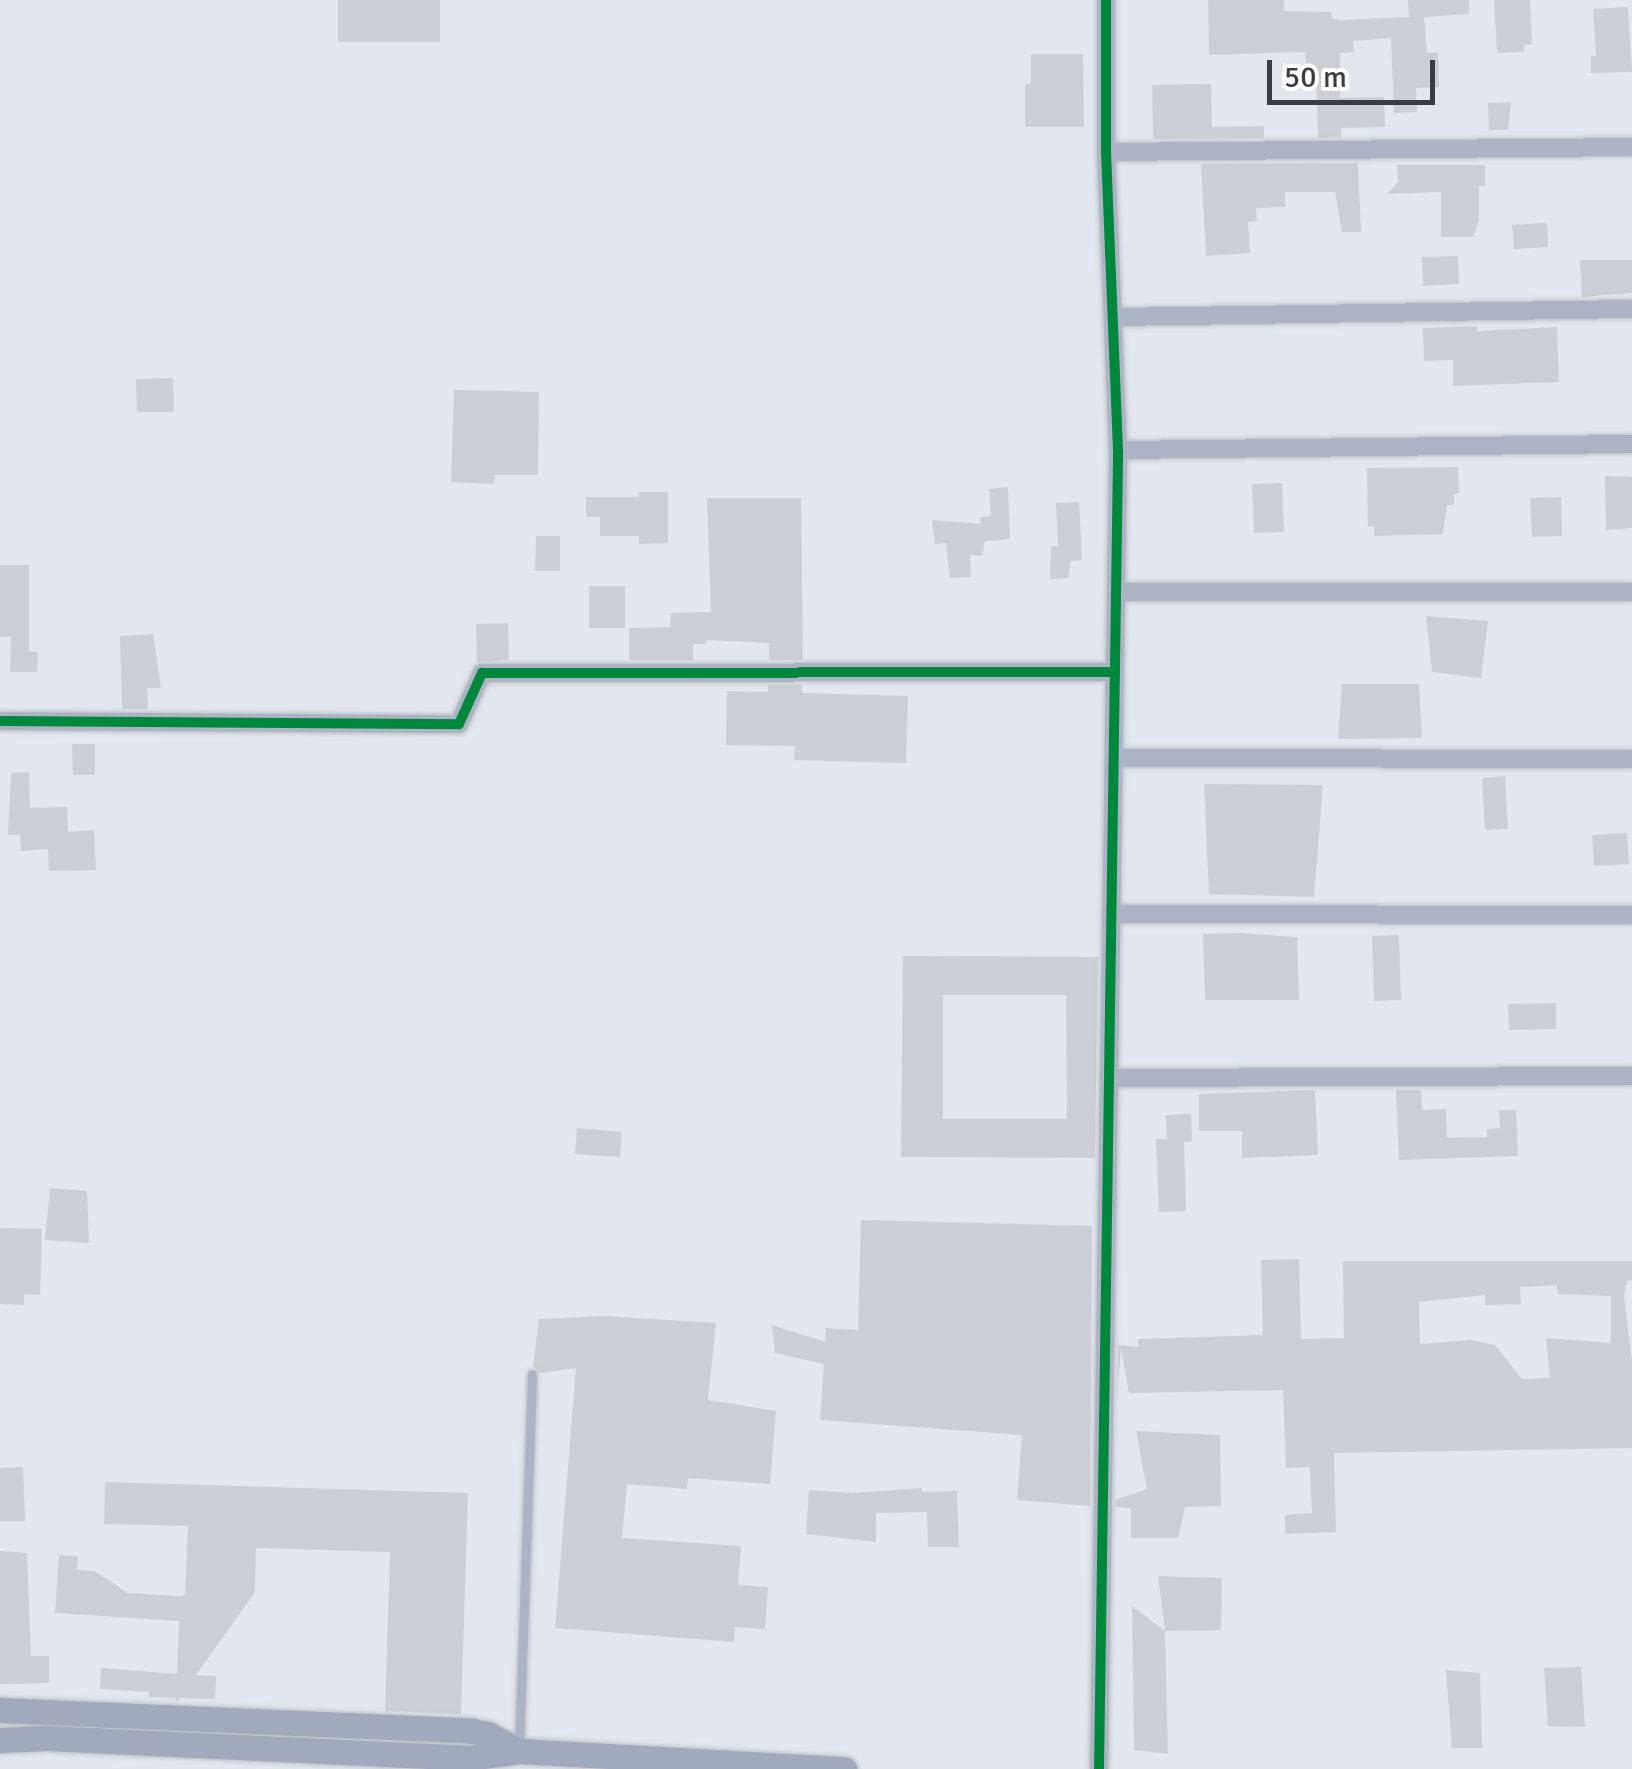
<!DOCTYPE html>
<style>
body{margin:0}
#map{position:relative;width:1632px;height:1769px;overflow:hidden;background:#e2e6ee;font-family:Signika,sans-serif}
div>[style]{position:absolute}
.building>*{inset:0;background:#cbced4}
.roads{filter:drop-shadow(0 0 2px #bec1c7) drop-shadow(0 0 2px #bec1c7)}
.lane>*{height:9px;margin:-4.5px;padding:0 4.5px;transform-origin:4.5px;border-radius:4.5px;background:#acb3c4}
.street>*{height:18px;margin:-9px;padding:0 9px;transform-origin:9px;border-radius:9px;background:#acb3c4}
.secondary>*{height:25px;margin:-12.5px;padding:0 12.5px;transform-origin:12.5px;border-radius:12.5px;background:#a1a9bc}
.cycleway>*{height:10px;margin:-5px;padding:0 5px;transform-origin:5px;border-radius:5px;background:#00873e}
span{translate:-50% -50%;white-space:nowrap;text-align:center;line-height:1.15;-webkit-text-stroke:9px #fff;paint-order:stroke}
.scale{position:absolute;left:1267px;top:60px;width:168px;height:45px;box-sizing:border-box;border:5px solid #393c41;border-top:0;padding-left:12px;font-size:30px;line-height:35px;white-space:nowrap;color:#393c41;-webkit-text-stroke:8px #fff;paint-order:stroke}
</style>
<div id="map">
<div class="building">
<i style="clip-path:polygon(338px 0,440px 0,440px 42px,338px 42px)"></i>
<i style="clip-path:polygon(1208px 0,1284px 0,1284px 11px,1331px 12px,1332px 18px,1339px 20px,1409px 17px,1408px 0,1469px 0,1469px 14px,1424px 17px,1427px 53px,1438px 52px,1439px 87px,1416px 88px,1417px 112px,1394px 113px,1391px 38px,1353px 41px,1354px 52px,1340px 53px,1340px 98px,1384px 97px,1385px 127px,1341px 128px,1341px 137px,1318px 138px,1316px 70px,1306px 70px,1305px 52px,1209px 55px)"></i>
<i style="clip-path:polygon(1494px 0,1530px 0,1532px 44px,1524px 45px,1524px 52px,1497px 53px)"></i>
<i style="clip-path:polygon(1628px 7px,1632px 72px,1591px 73px,1591px 56px,1596px 56px,1593px 9px)"></i>
<i style="clip-path:polygon(1031px 54px,1083px 54px,1084px 127px,1025px 127px,1025px 85px,1031px 83px)"></i>
<i style="clip-path:polygon(1211px 84px,1212px 127px,1264px 126px,1264px 138px,1153px 139px,1152px 85px)"></i>
<i style="clip-path:polygon(1511px 102px,1508px 130px,1489px 130px,1488px 103px)"></i>
<i style="clip-path:polygon(1358px 163px,1361px 232px,1342px 232px,1335px 192px,1285px 192px,1285px 207px,1256px 208px,1257px 221px,1248px 222px,1250px 253px,1206px 256px,1201px 164px)"></i>
<i style="clip-path:polygon(1397px 165px,1485px 165px,1485px 186px,1479px 186px,1479px 220px,1473px 237px,1441px 237px,1441px 192px,1387px 194px,1398px 182px)"></i>
<i style="clip-path:polygon(1547px 223px,1548px 247px,1514px 249px,1512px 225px)"></i>
<i style="clip-path:polygon(1458px 256px,1459px 284px,1423px 286px,1422px 257px)"></i>
<i style="clip-path:polygon(1580px 260px,1632px 260px,1632px 293px,1582px 297px)"></i>
<i style="clip-path:polygon(1477px 326px,1477px 331px,1557px 327px,1559px 382px,1453px 386px,1453px 360px,1424px 361px,1423px 328px)"></i>
<i style="clip-path:polygon(173px 378px,174px 412px,137px 412px,136px 379px)"></i>
<i style="clip-path:polygon(454px 390px,539px 392px,538px 475px,495px 475px,494px 484px,451px 482px)"></i>
<i style="clip-path:polygon(1458px 467px,1459px 493px,1454px 494px,1454px 505px,1447px 505px,1443px 534px,1374px 536px,1374px 526px,1368px 527px,1367px 468px)"></i>
<i style="clip-path:polygon(1605px 476px,1632px 477px,1632px 528px,1606px 530px)"></i>
<i style="clip-path:polygon(1282px 483px,1284px 532px,1254px 533px,1252px 484px)"></i>
<i style="clip-path:polygon(1008px 487px,1010px 539px,985px 541px,982px 556px,970px 555px,971px 577px,950px 578px,946px 543px,935px 544px,932px 520px,981px 524px,980px 517px,991px 516px,989px 489px)"></i>
<i style="clip-path:polygon(639px 492px,668px 492px,668px 543px,639px 544px,639px 536px,600px 536px,600px 517px,586px 517px,586px 497px,639px 497px)"></i>
<i style="clip-path:polygon(1561px 497px,1562px 536px,1532px 537px,1530px 498px)"></i>
<i style="clip-path:polygon(707px 498px,801px 498px,803px 660px,769px 660px,769px 643px,706px 640px,706px 644px,693px 644px,693px 660px,629px 660px,629px 628px,670px 627px,671px 613px,711px 612px)"></i>
<i style="clip-path:polygon(1079px 502px,1082px 560px,1071px 561px,1068px 578px,1050px 579px,1051px 546px,1058px 546px,1056px 503px)"></i>
<i style="clip-path:polygon(536px 536px,560px 536px,560px 571px,535px 571px)"></i>
<i style="clip-path:polygon(0 565px,29px 565px,29px 651px,38px 652px,37px 672px,10px 672px,11px 637px,0 637px)"></i>
<i style="clip-path:polygon(589px 586px,625px 586px,625px 628px,589px 628px)"></i>
<i style="clip-path:polygon(1426px 616px,1488px 621px,1481px 678px,1432px 672px)"></i>
<i style="clip-path:polygon(508px 623px,509px 660px,477px 662px,476px 624px)"></i>
<i style="clip-path:polygon(153px 634px,161px 688px,147px 688px,148px 709px,122px 709px,120px 636px)"></i>
<i style="clip-path:polygon(1342px 684px,1419px 684px,1422px 738px,1338px 739px)"></i>
<i style="clip-path:polygon(768px 685px,802px 685px,802px 693px,908px 696px,906px 763px,794px 760px,795px 746px,726px 745px,727px 691px,768px 692px)"></i>
<i style="clip-path:polygon(72px 744px,95px 744px,95px 775px,73px 775px)"></i>
<i style="clip-path:polygon(29px 772px,30px 808px,67px 807px,68px 832px,94px 830px,96px 870px,49px 871px,48px 849px,21px 851px,20px 835px,8px 835px,11px 773px)"></i>
<i style="clip-path:polygon(1505px 776px,1508px 829px,1485px 830px,1482px 778px)"></i>
<i style="clip-path:polygon(1204px 784px,1323px 785px,1314px 897px,1209px 894px)"></i>
<i style="clip-path:polygon(1627px 833px,1629px 864px,1594px 866px,1592px 835px)"></i>
<i style="clip-path:polygon(1239px 933px,1297px 937px,1299px 1000px,1205px 1000px,1203px 934px)"></i>
<i style="clip-path:polygon(1399px 935px,1401px 1000px,1374px 1001px,1372px 936px)"></i>
<i style="clip-path:polygon(evenodd,903px 956px,1098px 957px,1095px 1158px,901px 1157px,903px 956px,943px 995px,1066px 995px,1067px 1119px,943px 1119px,943px 995px)"></i>
<i style="clip-path:polygon(1556px 1003px,1556px 1029px,1509px 1030px,1508px 1004px)"></i>
<i style="clip-path:polygon(1315px 1090px,1318px 1155px,1242px 1158px,1242px 1131px,1199px 1131px,1199px 1094px)"></i>
<i style="clip-path:polygon(1396px 1090px,1421px 1090px,1422px 1110px,1446px 1109px,1447px 1138px,1487px 1137px,1487px 1129px,1500px 1128px,1499px 1110px,1516px 1110px,1518px 1156px,1399px 1160px)"></i>
<i style="clip-path:polygon(1191px 1114px,1192px 1142px,1184px 1142px,1186px 1211px,1159px 1212px,1156px 1139px,1167px 1139px,1166px 1115px)"></i>
<i style="clip-path:polygon(577px 1128px,622px 1132px,620px 1157px,575px 1154px)"></i>
<i style="clip-path:polygon(50px 1188px,87px 1191px,89px 1243px,45px 1240px)"></i>
<i style="clip-path:polygon(861px 1220px,1092px 1226px,1090px 1506px,1017px 1500px,1022px 1435px,820px 1420px,824px 1364px,775px 1353px,772px 1325px,825px 1342px,826px 1328px,858px 1330px)"></i>
<i style="clip-path:polygon(0 1228px,42px 1229px,40px 1295px,24px 1294px,24px 1305px,0 1304px)"></i>
<i style="clip-path:polygon(evenodd,1299px 1259px,1301px 1339px,1344px 1338px,1343px 1261px,1632px 1261px,1632px 1280px,1627px 1281px,1624px 1296px,1632px 1361px,1632px 1448px,1334px 1453px,1336px 1532px,1285px 1534px,1285px 1515px,1312px 1513px,1310px 1467px,1286px 1468px,1283px 1390px,1129px 1393px,1121px 1348px,1117px 1398px,1118px 1345px,1138px 1347px,1138px 1339px,1263px 1335px,1261px 1260px,1299px 1259px,1557px 1285px,1558px 1294px,1611px 1296px,1611px 1343px,1546px 1338px,1550px 1378px,1522px 1379px,1495px 1345px,1470px 1340px,1420px 1344px,1419px 1302px,1485px 1295px,1485px 1305px,1521px 1304px,1520px 1287px,1557px 1285px)"></i>
<i style="clip-path:polygon(605px 1316px,716px 1323px,708px 1400px,776px 1411px,770px 1484px,688px 1478px,687px 1489px,627px 1484px,622px 1538px,741px 1546px,738px 1585px,768px 1587px,765px 1629px,735px 1627px,734px 1642px,555px 1628px,576px 1368px,540px 1373px,533px 1366px,539px 1319px)"></i>
<i style="clip-path:polygon(1136px 1431px,1220px 1435px,1221px 1506px,1185px 1507px,1178px 1538px,1131px 1538px,1131px 1508px,1115px 1507px,1115px 1500px,1147px 1489px)"></i>
<i style="clip-path:polygon(23px 1467px,25px 1521px,0 1521px,0 1468px)"></i>
<i style="clip-path:polygon(105px 1482px,468px 1493px,461px 1714px,385px 1711px,390px 1552px,256px 1548px,255px 1592px,196px 1675px,216px 1676px,215px 1699px,180px 1698px,176px 1702px,176px 1698px,149px 1697px,149px 1692px,100px 1689px,101px 1668px,177px 1674px,179px 1621px,55px 1613px,59px 1555px,78px 1556px,77px 1570px,95px 1571px,128px 1593px,179px 1596px,185px 1595px,188px 1526px,104px 1524px)"></i>
<i style="clip-path:polygon(922px 1488px,922px 1492px,957px 1491px,959px 1547px,928px 1547px,927px 1512px,876px 1513px,876px 1542px,806px 1534px,809px 1490px,853px 1493px)"></i>
<i style="clip-path:polygon(0 1551px,27px 1553px,31px 1656px,49px 1656px,49px 1683px,0 1684px)"></i>
<i style="clip-path:polygon(1158px 1576px,1222px 1578px,1221px 1630px,1165px 1631px)"></i>
<i style="clip-path:polygon(1132px 1606px,1165px 1631px,1168px 1754px,1134px 1750px)"></i>
<i style="clip-path:polygon(1581px 1667px,1585px 1727px,1548px 1726px,1544px 1668px)"></i>
<i style="clip-path:polygon(1446px 1670px,1480px 1673px,1482px 1748px,1452px 1748px)"></i>
</div>
<div class="roads">
<div class="lane">
<i style="left:519px;top:1749px;width:375px;rotate:-88deg"></i>
</div>
<div class="street">
<i style="left:1106px;top:152px;width:526px;rotate:-0.54deg"></i>
<i style="left:1115px;top:317px;width:517px;rotate:-0.89deg"></i>
<i style="left:1118px;top:450px;width:514px;rotate:-0.67deg"></i>
<i style="left:1117px;top:592px;width:515px"></i>
<i style="left:0;top:721px;width:459px;rotate:0.4deg"></i>
<i style="left:459px;top:724px;width:56px;rotate:-65.7deg"></i>
<i style="left:482px;top:673px;width:633px;rotate:-0.09deg"></i>
<i style="left:1114px;top:758px;width:518px;rotate:0.11deg"></i>
<i style="left:1111px;top:914px;width:521px;rotate:0.11deg"></i>
<i style="left:1110px;top:1078px;width:522px;rotate:-0.22deg"></i>
<i style="left:1099px;top:1769px;width:1319px;rotate:-89.17deg"></i>
<i style="left:1118px;top:450px;width:298px;rotate:-92.3deg"></i>
<i style="left:1106px;top:152px;width:152px;rotate:-90deg"></i>
</div>
<div class="secondary">
<i style="left:0;top:1710px;width:472px;rotate:2.5deg"></i>
<i style="left:472px;top:1731px;width:16px;rotate:11deg"></i>
<i style="left:488px;top:1734px;width:35px;rotate:29deg"></i>
<i style="left:0;top:1740px;width:47px;rotate:-2.4deg"></i>
<i style="left:47px;top:1738px;width:424px;rotate:2.7deg"></i>
<i style="left:471px;top:1758px;width:49px;rotate:-8.3deg"></i>
<i style="left:519px;top:1751px;width:326px;rotate:3.2deg"></i>
</div>
</div>
<div class="cycleway">
<i style="left:0;top:721px;width:459px;rotate:0.4deg"></i>
<i style="left:459px;top:724px;width:56px;rotate:-65.7deg"></i>
<i style="left:482px;top:673px;width:633px;rotate:-0.09deg"></i>
<i style="left:1099px;top:1769px;width:1319px;rotate:-89.17deg"></i>
<i style="left:1118px;top:450px;width:298px;rotate:-92.3deg"></i>
<i style="left:1106px;top:152px;width:152px;rotate:-90deg"></i>
</div>
<div class="scale">50 m</div>
</div>
